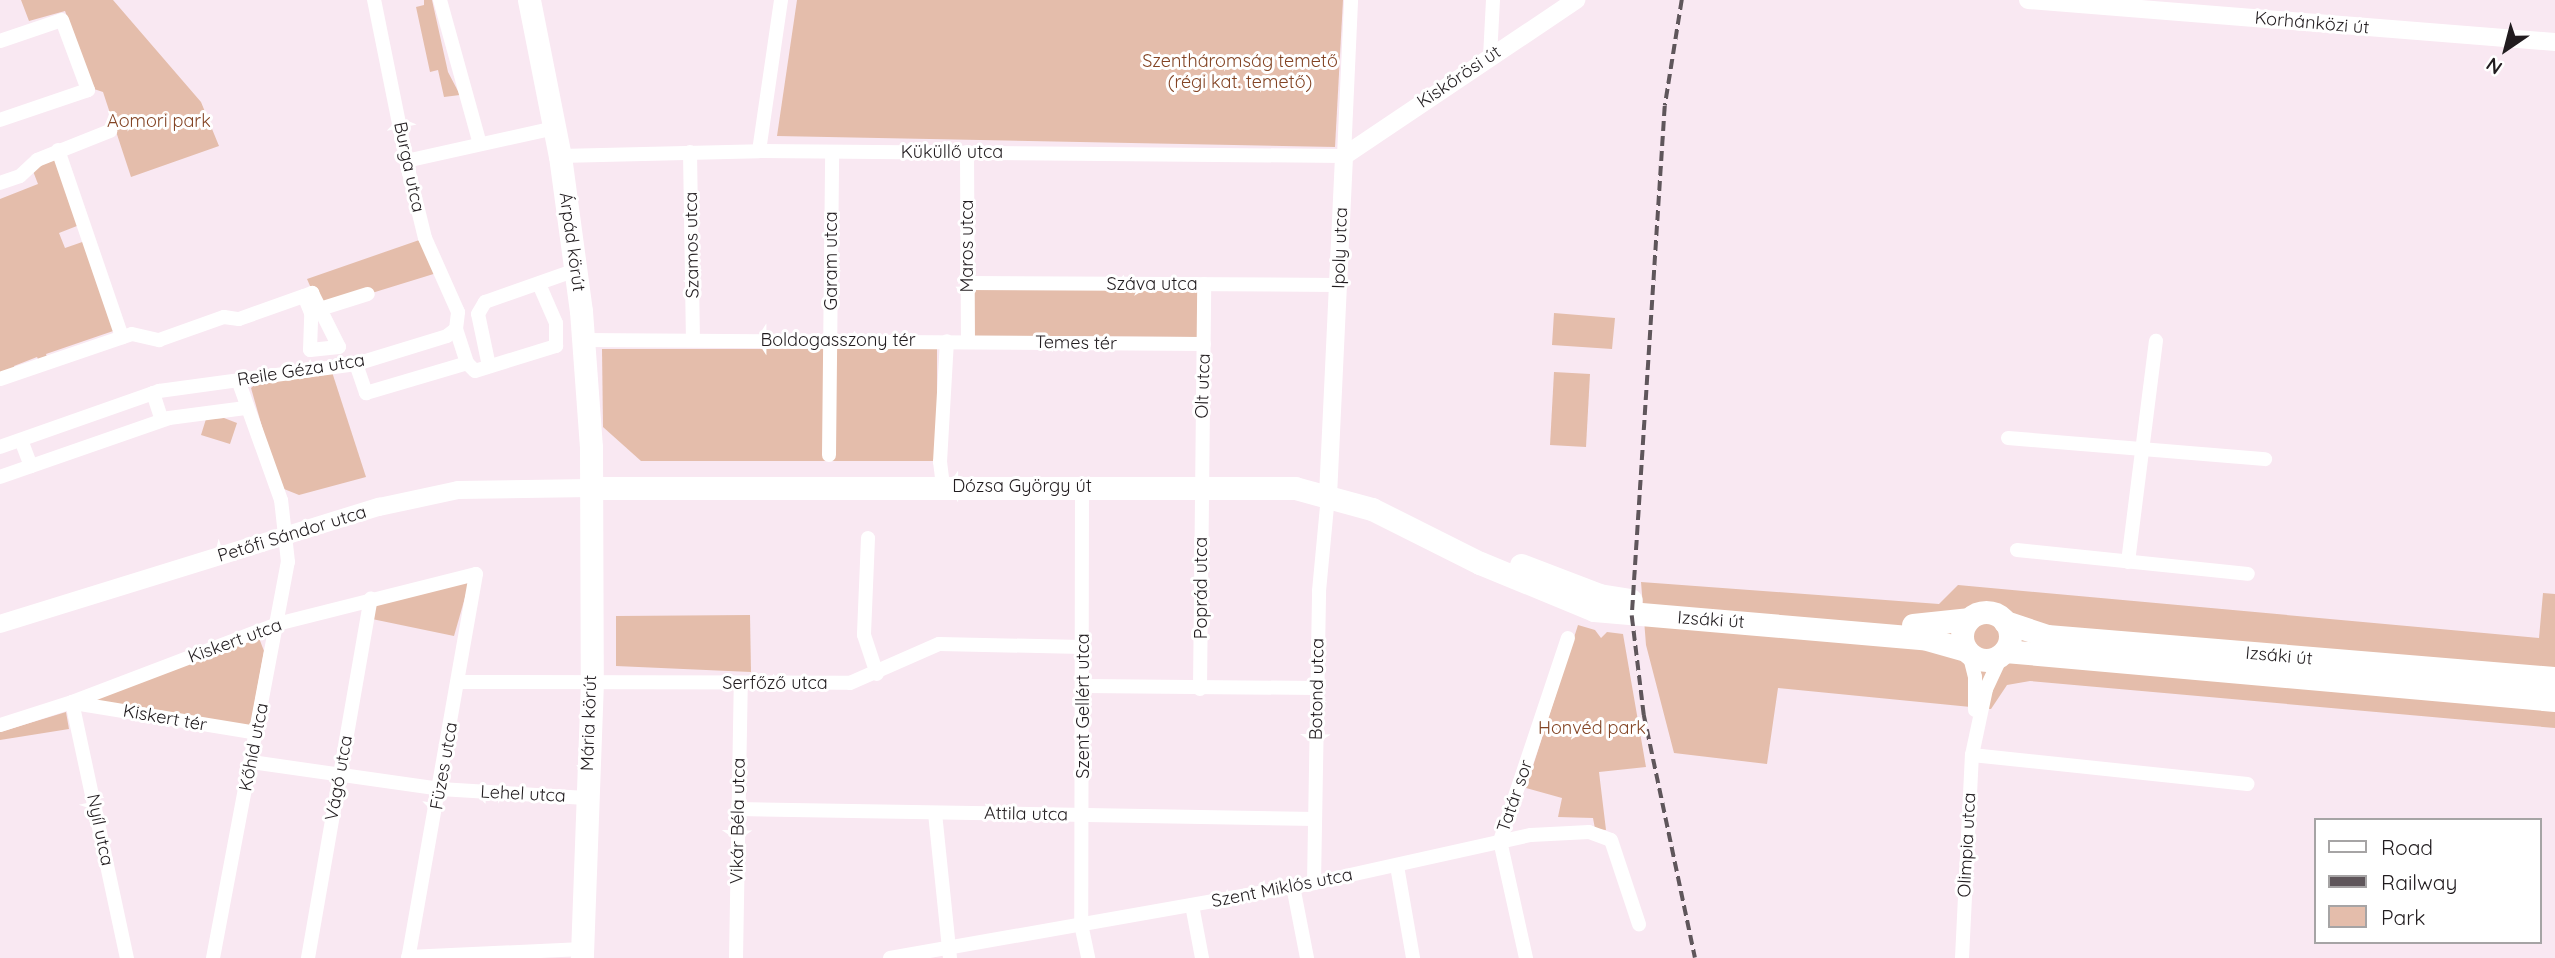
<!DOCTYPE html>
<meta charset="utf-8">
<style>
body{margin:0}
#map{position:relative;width:2555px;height:958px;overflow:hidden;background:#f9e8f2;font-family:Quicksand,sans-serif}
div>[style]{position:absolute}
.green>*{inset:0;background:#e4bdab}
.minor>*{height:14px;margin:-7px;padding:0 7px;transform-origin:7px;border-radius:7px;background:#fff}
.tertiary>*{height:18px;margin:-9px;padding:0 9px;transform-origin:9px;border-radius:9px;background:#fff}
.primary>*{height:23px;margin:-11.5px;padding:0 11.5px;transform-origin:11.5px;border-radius:11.5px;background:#fff}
.primary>.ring{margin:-11.5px;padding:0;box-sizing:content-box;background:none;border:23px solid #fff;border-radius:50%}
.rail>*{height:3.5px;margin-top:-1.75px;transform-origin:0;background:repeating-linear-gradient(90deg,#5f565b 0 10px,transparent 0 15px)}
span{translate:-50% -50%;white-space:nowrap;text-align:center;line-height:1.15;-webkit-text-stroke:6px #fff;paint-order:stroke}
.street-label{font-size:18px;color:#211c1f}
.park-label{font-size:18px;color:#834424}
.legend{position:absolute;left:2314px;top:818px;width:228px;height:126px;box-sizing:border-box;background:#fff;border:2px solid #a6a4a5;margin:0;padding:9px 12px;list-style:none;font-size:21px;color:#211c1f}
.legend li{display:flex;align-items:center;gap:14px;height:35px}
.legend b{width:35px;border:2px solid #a6a4a5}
.north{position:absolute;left:2471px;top:14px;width:70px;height:70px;-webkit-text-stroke:5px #fff;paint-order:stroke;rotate:215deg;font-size:19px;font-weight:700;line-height:28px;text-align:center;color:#211c1f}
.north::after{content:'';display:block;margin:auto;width:24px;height:32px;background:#211c1f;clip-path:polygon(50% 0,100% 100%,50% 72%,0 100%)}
</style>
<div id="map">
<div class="green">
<i style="clip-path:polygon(21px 0,113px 0,201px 102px,219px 146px,131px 177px,103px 92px,94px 89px,65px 11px,29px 21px)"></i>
<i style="clip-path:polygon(424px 0,432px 0,448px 72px,460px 95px,444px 97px,438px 70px,430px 72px,416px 7px,424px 5px)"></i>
<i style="clip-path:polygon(797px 0,1343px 0,1335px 147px,777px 136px)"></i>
<i style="clip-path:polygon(58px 150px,82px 224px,59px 233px,65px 248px,88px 240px,119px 329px,46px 354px,49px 363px,41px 365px,37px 357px,14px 366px,16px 374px,0 379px,0 199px,38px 184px,31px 166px)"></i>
<i style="clip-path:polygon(425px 238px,440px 272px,320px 309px,307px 279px)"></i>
<i style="clip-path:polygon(972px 289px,1198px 290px,1197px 337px,972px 336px)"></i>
<i style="clip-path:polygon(1554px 313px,1615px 318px,1612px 349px,1552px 345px)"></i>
<i style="clip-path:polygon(602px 349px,937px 349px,937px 461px,641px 461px,603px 427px)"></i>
<i style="clip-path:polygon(332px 372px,366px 477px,299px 495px,279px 487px,251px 388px,259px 381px)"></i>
<i style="clip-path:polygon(1554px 372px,1590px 374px,1586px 447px,1550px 445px)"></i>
<i style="clip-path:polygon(224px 418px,237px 423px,230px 444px,201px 435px,206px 419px)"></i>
<i style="clip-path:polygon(470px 580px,454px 636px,372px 619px,375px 602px)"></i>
<i style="clip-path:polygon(1641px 582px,1939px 604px,1958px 585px,2539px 638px,2543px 593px,2555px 594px,2555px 728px,2030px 681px,2007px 685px,1991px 709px,1778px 688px,1767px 764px,1674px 753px,1646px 645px)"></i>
<i style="clip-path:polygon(750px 615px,751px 672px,616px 666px,616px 616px)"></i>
<i style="clip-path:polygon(1578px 625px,1595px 630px,1601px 638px,1607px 632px,1623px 634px,1646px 767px,1599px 772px,1606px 830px,1595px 829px,1593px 818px,1558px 817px,1562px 798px,1526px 788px)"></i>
<i style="clip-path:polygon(259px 638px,264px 651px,250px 728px,91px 700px)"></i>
<i style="clip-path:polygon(66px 712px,69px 729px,0 740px,0 732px)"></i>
</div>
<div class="minor">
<i style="left:440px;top:0;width:149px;rotate:74.5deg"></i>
<i style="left:0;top:41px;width:65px;rotate:-18.7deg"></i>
<i style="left:62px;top:20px;width:75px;rotate:69.6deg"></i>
<i style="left:88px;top:90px;width:93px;rotate:161.2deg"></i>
<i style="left:1490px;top:57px;width:57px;rotate:-87deg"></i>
<i style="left:58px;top:150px;width:198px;rotate:71.1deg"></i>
<i style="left:759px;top:151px;width:153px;rotate:-81.7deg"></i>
<i style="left:690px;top:152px;width:187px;rotate:89.1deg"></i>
<i style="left:967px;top:152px;width:189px;rotate:89.7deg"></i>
<i style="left:560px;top:156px;width:199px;rotate:-1.4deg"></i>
<i style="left:759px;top:151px;width:585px;rotate:0.49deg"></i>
<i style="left:1344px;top:156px;width:156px;rotate:-87.4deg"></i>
<i style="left:406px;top:161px;width:153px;rotate:-12.5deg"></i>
<i style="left:0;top:183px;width:21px;rotate:-19deg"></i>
<i style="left:20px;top:176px;width:23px;rotate:-43deg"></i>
<i style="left:37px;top:160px;width:79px;rotate:-21.7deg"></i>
<i style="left:967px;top:283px;width:371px;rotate:0.3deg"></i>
<i style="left:320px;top:309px;width:50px;rotate:-17.4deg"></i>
<i style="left:456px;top:329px;width:36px;rotate:72deg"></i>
<i style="left:467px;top:363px;width:11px;rotate:45deg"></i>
<i style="left:475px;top:371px;width:85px;rotate:-17.2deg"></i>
<i style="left:556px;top:346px;width:23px;rotate:-90deg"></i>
<i style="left:556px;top:323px;width:43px;rotate:-113.6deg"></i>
<i style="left:584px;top:340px;width:620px;rotate:0.37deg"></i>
<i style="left:356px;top:364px;width:31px;rotate:71deg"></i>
<i style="left:366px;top:393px;width:105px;rotate:-16.5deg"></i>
<i style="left:489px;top:366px;width:53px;rotate:-101.9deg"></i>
<i style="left:478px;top:314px;width:14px;rotate:-60deg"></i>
<i style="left:485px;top:302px;width:96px;rotate:-19.4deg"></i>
<i style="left:0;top:379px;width:139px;rotate:-18.8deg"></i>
<i style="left:132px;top:334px;width:28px;rotate:13deg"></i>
<i style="left:159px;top:340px;width:69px;rotate:-19.5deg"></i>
<i style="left:224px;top:317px;width:15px;rotate:8deg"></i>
<i style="left:239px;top:319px;width:69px;rotate:-19.5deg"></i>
<i style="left:304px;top:296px;width:9px;rotate:-21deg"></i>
<i style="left:312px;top:293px;width:60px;rotate:63.4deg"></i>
<i style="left:339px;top:347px;width:29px;rotate:174deg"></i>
<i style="left:310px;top:350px;width:37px;rotate:-88deg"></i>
<i style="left:311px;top:313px;width:18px;rotate:-112deg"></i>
<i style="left:153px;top:393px;width:28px;rotate:72deg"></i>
<i style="left:2008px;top:438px;width:258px;rotate:4.7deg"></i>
<i style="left:21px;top:440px;width:28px;rotate:69deg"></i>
<i style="left:0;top:447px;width:169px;rotate:-19.4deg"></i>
<i style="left:159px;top:391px;width:199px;rotate:-7.8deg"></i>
<i style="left:356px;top:364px;width:95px;rotate:-17.1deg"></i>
<i style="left:447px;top:336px;width:11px;rotate:-38deg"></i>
<i style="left:456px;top:329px;width:17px;rotate:-83deg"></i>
<i style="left:458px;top:312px;width:81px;rotate:-114deg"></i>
<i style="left:425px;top:238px;width:67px;rotate:-103.8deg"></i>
<i style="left:409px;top:173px;width:177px;rotate:-101.4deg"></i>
<i style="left:829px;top:455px;width:303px;rotate:-89.4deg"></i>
<i style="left:0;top:477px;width:179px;rotate:-19.2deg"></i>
<i style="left:169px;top:418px;width:77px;rotate:-7.5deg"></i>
<i style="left:943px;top:486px;width:24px;rotate:-97deg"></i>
<i style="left:940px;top:462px;width:121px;rotate:-86.7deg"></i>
<i style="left:1082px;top:487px;width:437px;rotate:90.1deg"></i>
<i style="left:1081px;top:924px;width:35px;rotate:78deg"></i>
<i style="left:868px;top:538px;width:97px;rotate:92.4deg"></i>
<i style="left:864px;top:635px;width:41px;rotate:71.6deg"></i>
<i style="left:2017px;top:550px;width:232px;rotate:5.9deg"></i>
<i style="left:2128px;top:562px;width:223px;rotate:-82.8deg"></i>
<i style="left:1969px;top:653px;width:25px;rotate:76deg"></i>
<i style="left:1975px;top:677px;width:33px;rotate:90deg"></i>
<i style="left:459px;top:682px;width:391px;rotate:0.1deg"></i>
<i style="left:850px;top:683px;width:97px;rotate:-23.7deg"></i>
<i style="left:939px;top:644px;width:144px;rotate:1.2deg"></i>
<i style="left:1085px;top:686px;width:231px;rotate:0.5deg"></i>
<i style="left:1200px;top:689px;width:405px;rotate:-89.4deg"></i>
<i style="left:72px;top:702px;width:262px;rotate:77.9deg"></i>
<i style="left:74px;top:703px;width:185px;rotate:9.3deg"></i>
<i style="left:0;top:725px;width:76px;rotate:-17.7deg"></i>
<i style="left:72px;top:702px;width:219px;rotate:-20.8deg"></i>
<i style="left:277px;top:624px;width:205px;rotate:-14.1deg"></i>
<i style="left:476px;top:574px;width:390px;rotate:100deg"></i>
<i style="left:1972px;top:755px;width:277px;rotate:6deg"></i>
<i style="left:251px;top:762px;width:191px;rotate:8.1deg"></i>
<i style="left:440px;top:789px;width:146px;rotate:3.5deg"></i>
<i style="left:738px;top:809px;width:577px;rotate:0.99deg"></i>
<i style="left:935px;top:813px;width:146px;rotate:84.1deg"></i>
<i style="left:1397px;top:866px;width:93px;rotate:80.1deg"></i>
<i style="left:1314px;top:883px;width:292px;rotate:-89deg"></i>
<i style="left:1319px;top:591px;width:95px;rotate:-84.6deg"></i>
<i style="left:1293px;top:886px;width:73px;rotate:79deg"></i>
<i style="left:1192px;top:905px;width:54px;rotate:79.3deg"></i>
<i style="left:408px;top:957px;width:175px;rotate:-2.6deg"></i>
<i style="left:213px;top:958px;width:403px;rotate:-79.3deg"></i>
<i style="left:288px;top:562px;width:62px;rotate:-96.4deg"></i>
<i style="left:281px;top:500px;width:127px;rotate:-109.7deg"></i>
<i style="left:308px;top:958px;width:365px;rotate:-80.1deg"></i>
<i style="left:736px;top:958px;width:275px;rotate:-89deg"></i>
<i style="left:890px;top:958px;width:431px;rotate:-10deg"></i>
<i style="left:1314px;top:883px;width:222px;rotate:-12.5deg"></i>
<i style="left:1531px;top:835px;width:58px;rotate:-3deg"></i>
<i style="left:1589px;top:832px;width:23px;rotate:20deg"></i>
<i style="left:1611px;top:840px;width:89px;rotate:71.6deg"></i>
<i style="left:1526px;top:958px;width:120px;rotate:-102.5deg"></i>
<i style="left:1500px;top:841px;width:214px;rotate:-71.5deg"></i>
<i style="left:1962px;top:958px;width:203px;rotate:-87.2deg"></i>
<i style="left:1972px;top:755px;width:67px;rotate:-78deg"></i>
<i style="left:1986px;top:689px;width:38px;rotate:-65deg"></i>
</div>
<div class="tertiary">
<i style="left:2028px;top:0;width:529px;rotate:4.56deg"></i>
<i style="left:1328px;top:496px;width:340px;rotate:-87.3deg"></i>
<i style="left:1344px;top:156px;width:280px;rotate:-33.9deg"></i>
<i style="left:0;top:624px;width:397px;rotate:-17.2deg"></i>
<i style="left:379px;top:507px;width:81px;rotate:-12.1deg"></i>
<i style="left:458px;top:490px;width:134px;rotate:-0.9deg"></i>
</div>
<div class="primary">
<i style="left:529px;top:0;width:159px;rotate:78.8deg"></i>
<i style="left:560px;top:156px;width:156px;rotate:82.3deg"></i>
<i style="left:581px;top:311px;width:136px;rotate:85.8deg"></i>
<i style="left:591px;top:447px;width:234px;rotate:89.8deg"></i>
<i style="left:592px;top:681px;width:277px;rotate:92.1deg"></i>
<i style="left:592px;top:488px;width:703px"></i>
<i style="left:1295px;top:488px;width:80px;rotate:15.3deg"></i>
<i style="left:1372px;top:509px;width:121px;rotate:26.6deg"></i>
<i style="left:1480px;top:563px;width:123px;rotate:22.4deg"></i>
<i style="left:1594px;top:610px;width:330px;rotate:4.9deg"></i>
<i style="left:1923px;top:638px;width:45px;rotate:15.6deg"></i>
<i style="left:1521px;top:565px;width:84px;rotate:21deg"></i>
<i style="left:1599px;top:595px;width:32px;rotate:9deg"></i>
<i class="ring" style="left:1962px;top:612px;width:25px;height:25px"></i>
<i style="left:2005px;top:622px;width:44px;rotate:18.4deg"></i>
<i style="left:2047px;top:636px;width:510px;rotate:4.73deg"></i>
<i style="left:1913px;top:625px;width:55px;rotate:-6.2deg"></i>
<i style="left:2005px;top:651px;width:552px;rotate:5.09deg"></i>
</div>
<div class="rail">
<i style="left:1682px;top:0;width:107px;rotate:99.1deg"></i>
<i style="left:1665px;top:106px;width:511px;rotate:93.7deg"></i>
<i style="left:1632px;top:616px;width:100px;rotate:83.1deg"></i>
<i style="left:1644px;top:715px;width:248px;rotate:78.1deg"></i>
</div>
<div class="street-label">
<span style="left:2312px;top:23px;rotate:5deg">Korhánközi út</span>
<span style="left:1459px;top:77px;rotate:-34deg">Kiskőrösi út</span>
<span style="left:952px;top:152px">Küküllő utca</span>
<span style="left:409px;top:167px;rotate:78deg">Burga utca</span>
<span style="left:572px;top:242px;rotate:82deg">Árpád körút</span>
<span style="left:692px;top:245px;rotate:-91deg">Szamos utca</span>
<span style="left:967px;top:246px;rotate:-90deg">Maros utca</span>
<span style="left:1340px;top:248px;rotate:-88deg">Ipoly utca</span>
<span style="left:831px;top:261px;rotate:-90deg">Garam utca</span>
<span style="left:1152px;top:284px">Száva utca</span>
<span style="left:838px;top:340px">Boldogasszony tér</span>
<span style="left:1076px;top:343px;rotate:1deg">Temes tér</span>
<span style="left:301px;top:370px;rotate:-9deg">Reile Géza utca</span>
<span style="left:1203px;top:386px;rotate:-88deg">Olt utca</span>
<span style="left:1022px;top:486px">Dózsa György út</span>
<span style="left:292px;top:534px;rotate:-17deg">Petőfi Sándor utca</span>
<span style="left:1201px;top:588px;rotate:-90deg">Poprád utca</span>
<span style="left:1711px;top:620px;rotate:4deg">Izsáki út</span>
<span style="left:235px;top:641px;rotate:-20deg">Kiskert utca</span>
<span style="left:2279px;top:656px;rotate:5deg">Izsáki út</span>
<span style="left:775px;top:683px">Serfőző utca</span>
<span style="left:1317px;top:689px;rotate:-89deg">Botond utca</span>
<span style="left:1083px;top:706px;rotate:-90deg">Szent Gellért utca</span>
<span style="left:165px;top:718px;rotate:10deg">Kiskert tér</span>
<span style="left:589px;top:723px;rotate:-88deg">Mária körút</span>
<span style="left:254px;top:747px;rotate:-79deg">Kőhíd utca</span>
<span style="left:444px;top:766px;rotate:-80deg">Füzes utca</span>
<span style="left:339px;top:778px;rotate:-80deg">Vágó utca</span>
<span style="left:523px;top:794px;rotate:3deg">Lehel utca</span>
<span style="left:1515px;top:796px;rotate:-71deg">Tatár sor</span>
<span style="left:1026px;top:814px;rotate:1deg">Attila utca</span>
<span style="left:738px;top:821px;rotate:-89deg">Vikár Béla utca</span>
<span style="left:100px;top:830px;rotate:78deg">Nyíl utca</span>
<span style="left:1967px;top:845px;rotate:-87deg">Olimpia utca</span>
<span style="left:1282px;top:888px;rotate:-11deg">Szent Miklós utca</span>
</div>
<div class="park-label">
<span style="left:1240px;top:72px">Szentháromság temető<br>(régi kat. temető)</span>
<span style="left:159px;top:121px">Aomori park</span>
<span style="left:1592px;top:728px">Honvéd park</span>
</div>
<ul class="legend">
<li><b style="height:9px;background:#fff"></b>Road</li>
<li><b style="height:9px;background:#5f565b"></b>Railway</li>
<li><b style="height:19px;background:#e4bdab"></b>Park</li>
</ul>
<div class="north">N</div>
</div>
